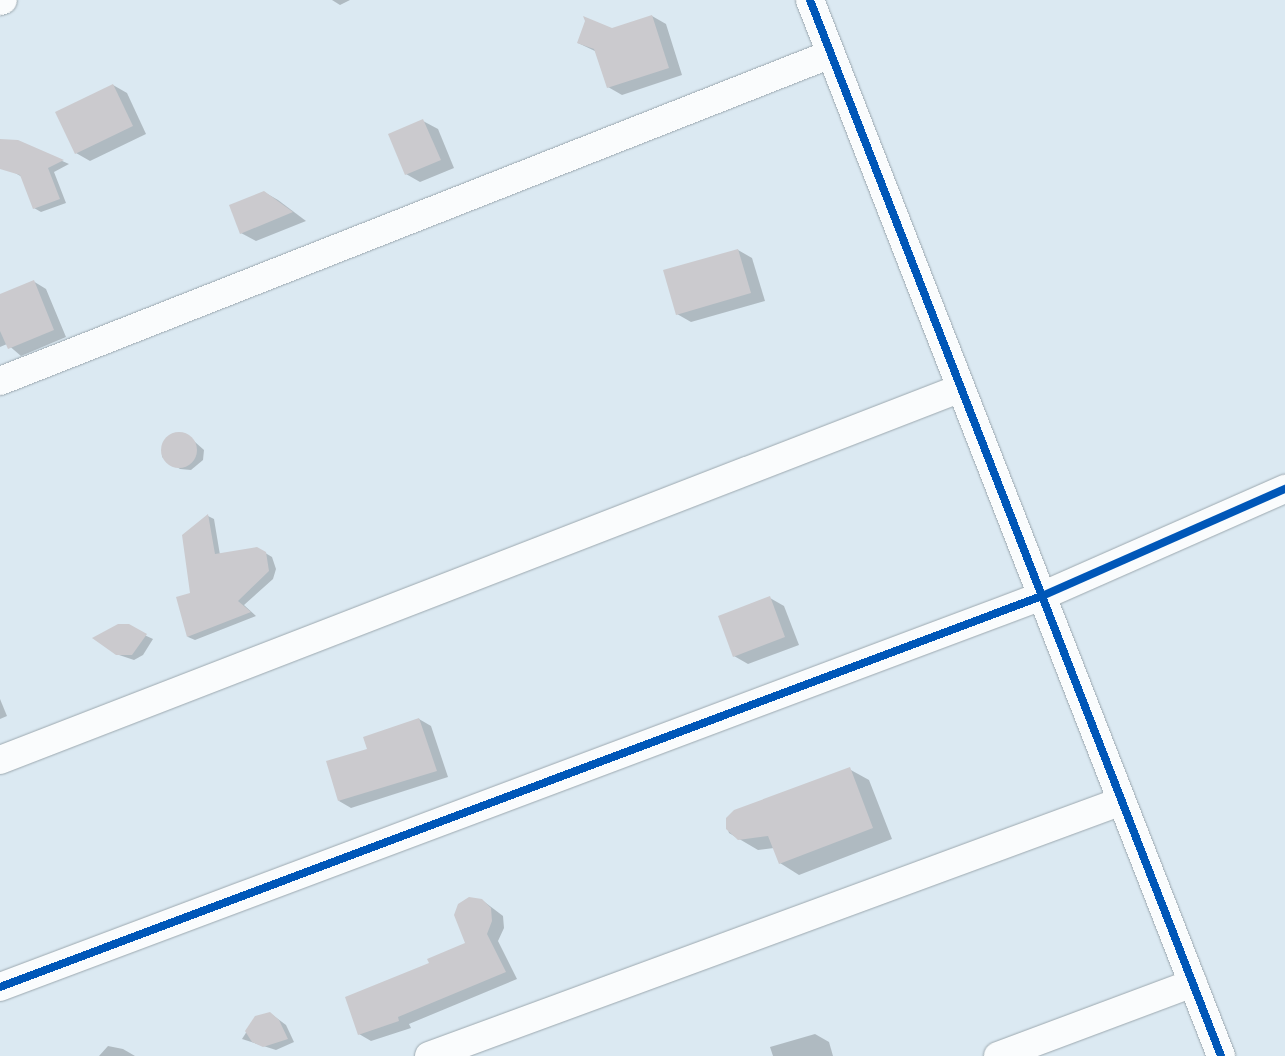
<!DOCTYPE html>
<style>
body{margin:0}
#map{position:relative;width:1285px;height:1056px;overflow:hidden;background:#dbe9f2;font-family:Poppins,sans-serif}
div>[style]{position:absolute}
.shadow>*{inset:0;background:#0003}
.building>*{inset:0;background:#cbcace}
.round{border-radius:50%}
.roads{filter:drop-shadow(0 0 1px #9ca8af) drop-shadow(0 0 1px #9ca8af)}
.minor>*{height:28px;margin:-14px;padding:0 14px;transform-origin:14px;border-radius:14px;background:#fafcfd}
.cycleway>*{height:8px;margin:-4px;padding:0 4px;transform-origin:4px;border-radius:4px;background:#0057b8}
span{translate:-50% -50%;white-space:nowrap;text-align:center;line-height:1.15;-webkit-text-stroke:4px #e9f6fe;paint-order:stroke}
</style>
<div id="map">
<div class="shadow">
<i style="clip-path:polygon(332px 0,350px 0,340px 5px)"></i>
<i style="clip-path:polygon(652px 16px,666px 24px,682px 75px,622px 95px,608px 87px,597px 52px,578px 43px)"></i>
<i style="clip-path:polygon(113px 85px,127px 93px,146px 134px,90px 161px,76px 153px)"></i>
<i style="clip-path:polygon(423px 121px,438px 129px,454px 168px,420px 182px,406px 174px)"></i>
<i style="clip-path:polygon(17px 141px,69px 164px,54px 172px,66px 203px,41px 212px,34px 208px,22px 177px,0 164px,0 148px)"></i>
<i style="clip-path:polygon(264px 192px,278px 200px,306px 221px,256px 241px,241px 233px)"></i>
<i style="clip-path:polygon(738px 250px,752px 258px,765px 301px,691px 322px,677px 314px)"></i>
<i style="clip-path:polygon(33px 281px,46px 289px,66px 337px,21px 356px,7px 344px,0 347px,0 296px)"></i>
<i style="clip-path:polygon(175px 434px,186px 434px,204px 450px,203px 460px,191px 470px,180px 469px,162px 457px,166px 440px)"></i>
<i style="clip-path:polygon(208px 516px,214px 519px,220px 555px,257px 548px,272px 557px,276px 569px,273px 579px,244px 605px,256px 616px,195px 640px,188px 637px,192px 594px)"></i>
<i style="clip-path:polygon(770px 598px,784px 606px,799px 645px,748px 664px,734px 656px)"></i>
<i style="clip-path:polygon(123px 625px,153px 639px,143px 655px,134px 660px,116px 654px)"></i>
<i style="clip-path:polygon(0 699px,7px 716px,0 719px)"></i>
<i style="clip-path:polygon(419px 719px,431px 726px,448px 777px,351px 808px,339px 801px,369px 750px)"></i>
<i style="clip-path:polygon(849px 769px,869px 780px,892px 839px,799px 875px,780px 863px,774px 848px,758px 850px,729px 833px,726px 823px)"></i>
<i style="clip-path:polygon(482px 900px,503px 916px,504px 928px,498px 941px,517px 979px,409px 1024px,411px 1028px,371px 1041px,359px 1034px,431px 964px,466px 944px)"></i>
<i style="clip-path:polygon(270px 1013px,286px 1025px,294px 1042px,276px 1050px,242px 1039px,256px 1017px)"></i>
<i style="clip-path:polygon(815px 1034px,829px 1042px,833px 1056px,773px 1056px,770px 1047px)"></i>
<i style="clip-path:polygon(108px 1046px,123px 1049px,135px 1056px,99px 1056px)"></i>
</div>
<div class="building">
<i style="clip-path:polygon(652px 15px,669px 68px,607px 88px,594px 49px,577px 43px,585px 21px,583px 16px,612px 28px)"></i>
<i style="clip-path:polygon(113px 84px,133px 126px,75px 154px,55px 112px)"></i>
<i style="clip-path:polygon(423px 119px,441px 160px,405px 175px,388px 134px)"></i>
<i style="clip-path:polygon(0 139px,18px 140px,64px 160px,48px 168px,60px 199px,33px 209px,20px 175px,0 169px)"></i>
<i style="clip-path:polygon(264px 191px,293px 212px,240px 234px,229px 205px)"></i>
<i style="clip-path:polygon(738px 249px,751px 293px,676px 315px,663px 270px)"></i>
<i style="clip-path:polygon(34px 280px,54px 330px,8px 349px,0 331px,0 294px)"></i>
<i class="round" style="left:161px;top:432px;width:36px;height:36px"></i>
<i style="clip-path:polygon(208px 514px,215px 554px,257px 547px,266px 552px,269px 571px,238px 601px,251px 612px,187px 637px,176px 597px,190px 593px,182px 535px)"></i>
<i style="clip-path:polygon(770px 596px,785px 637px,733px 657px,718px 616px)"></i>
<i style="clip-path:polygon(118px 624px,129px 624px,147px 634px,132px 655px,116px 655px,92px 638px)"></i>
<i style="clip-path:polygon(419px 718px,437px 771px,338px 801px,326px 761px,367px 749px,363px 737px)"></i>
<i style="clip-path:polygon(850px 767px,873px 828px,779px 864px,768px 836px,738px 840px,726px 829px,726px 818px,734px 810px)"></i>
<i style="clip-path:polygon(469px 897px,482px 899px,491px 908px,492px 921px,487px 934px,506px 972px,398px 1017px,399px 1021px,358px 1035px,345px 997px,429px 963px,427px 959px,465px 943px,454px 915px,458px 904px)"></i>
<i style="clip-path:polygon(270px 1012px,279px 1020px,288px 1039px,263px 1047px,252px 1042px,245px 1031px,255px 1016px)"></i>
</div>
<div class="roads">
<div class="minor">
<i style="left:810px;top:0;width:1133px;rotate:68.73deg"></i>
<i style="left:0;top:1px;width:3px;rotate:-18deg"></i>
<i style="left:0;top:381px;width:893px;rotate:-21.48deg"></i>
<i style="left:0;top:760px;width:1030px;rotate:-21.16deg"></i>
<i style="left:0;top:987px;width:1113px;rotate:-20.57deg"></i>
<i style="left:1042px;top:596px;width:266px;rotate:-23.8deg"></i>
<i style="left:429px;top:1056px;width:738px;rotate:-20.2deg"></i>
<i style="left:998px;top:1056px;width:208px;rotate:-20.5deg"></i>
</div>
</div>
<div class="cycleway">
<i style="left:810px;top:0;width:1133px;rotate:68.73deg"></i>
<i style="left:0;top:987px;width:1113px;rotate:-20.57deg"></i>
<i style="left:1042px;top:596px;width:266px;rotate:-23.8deg"></i>
</div>
</div>
